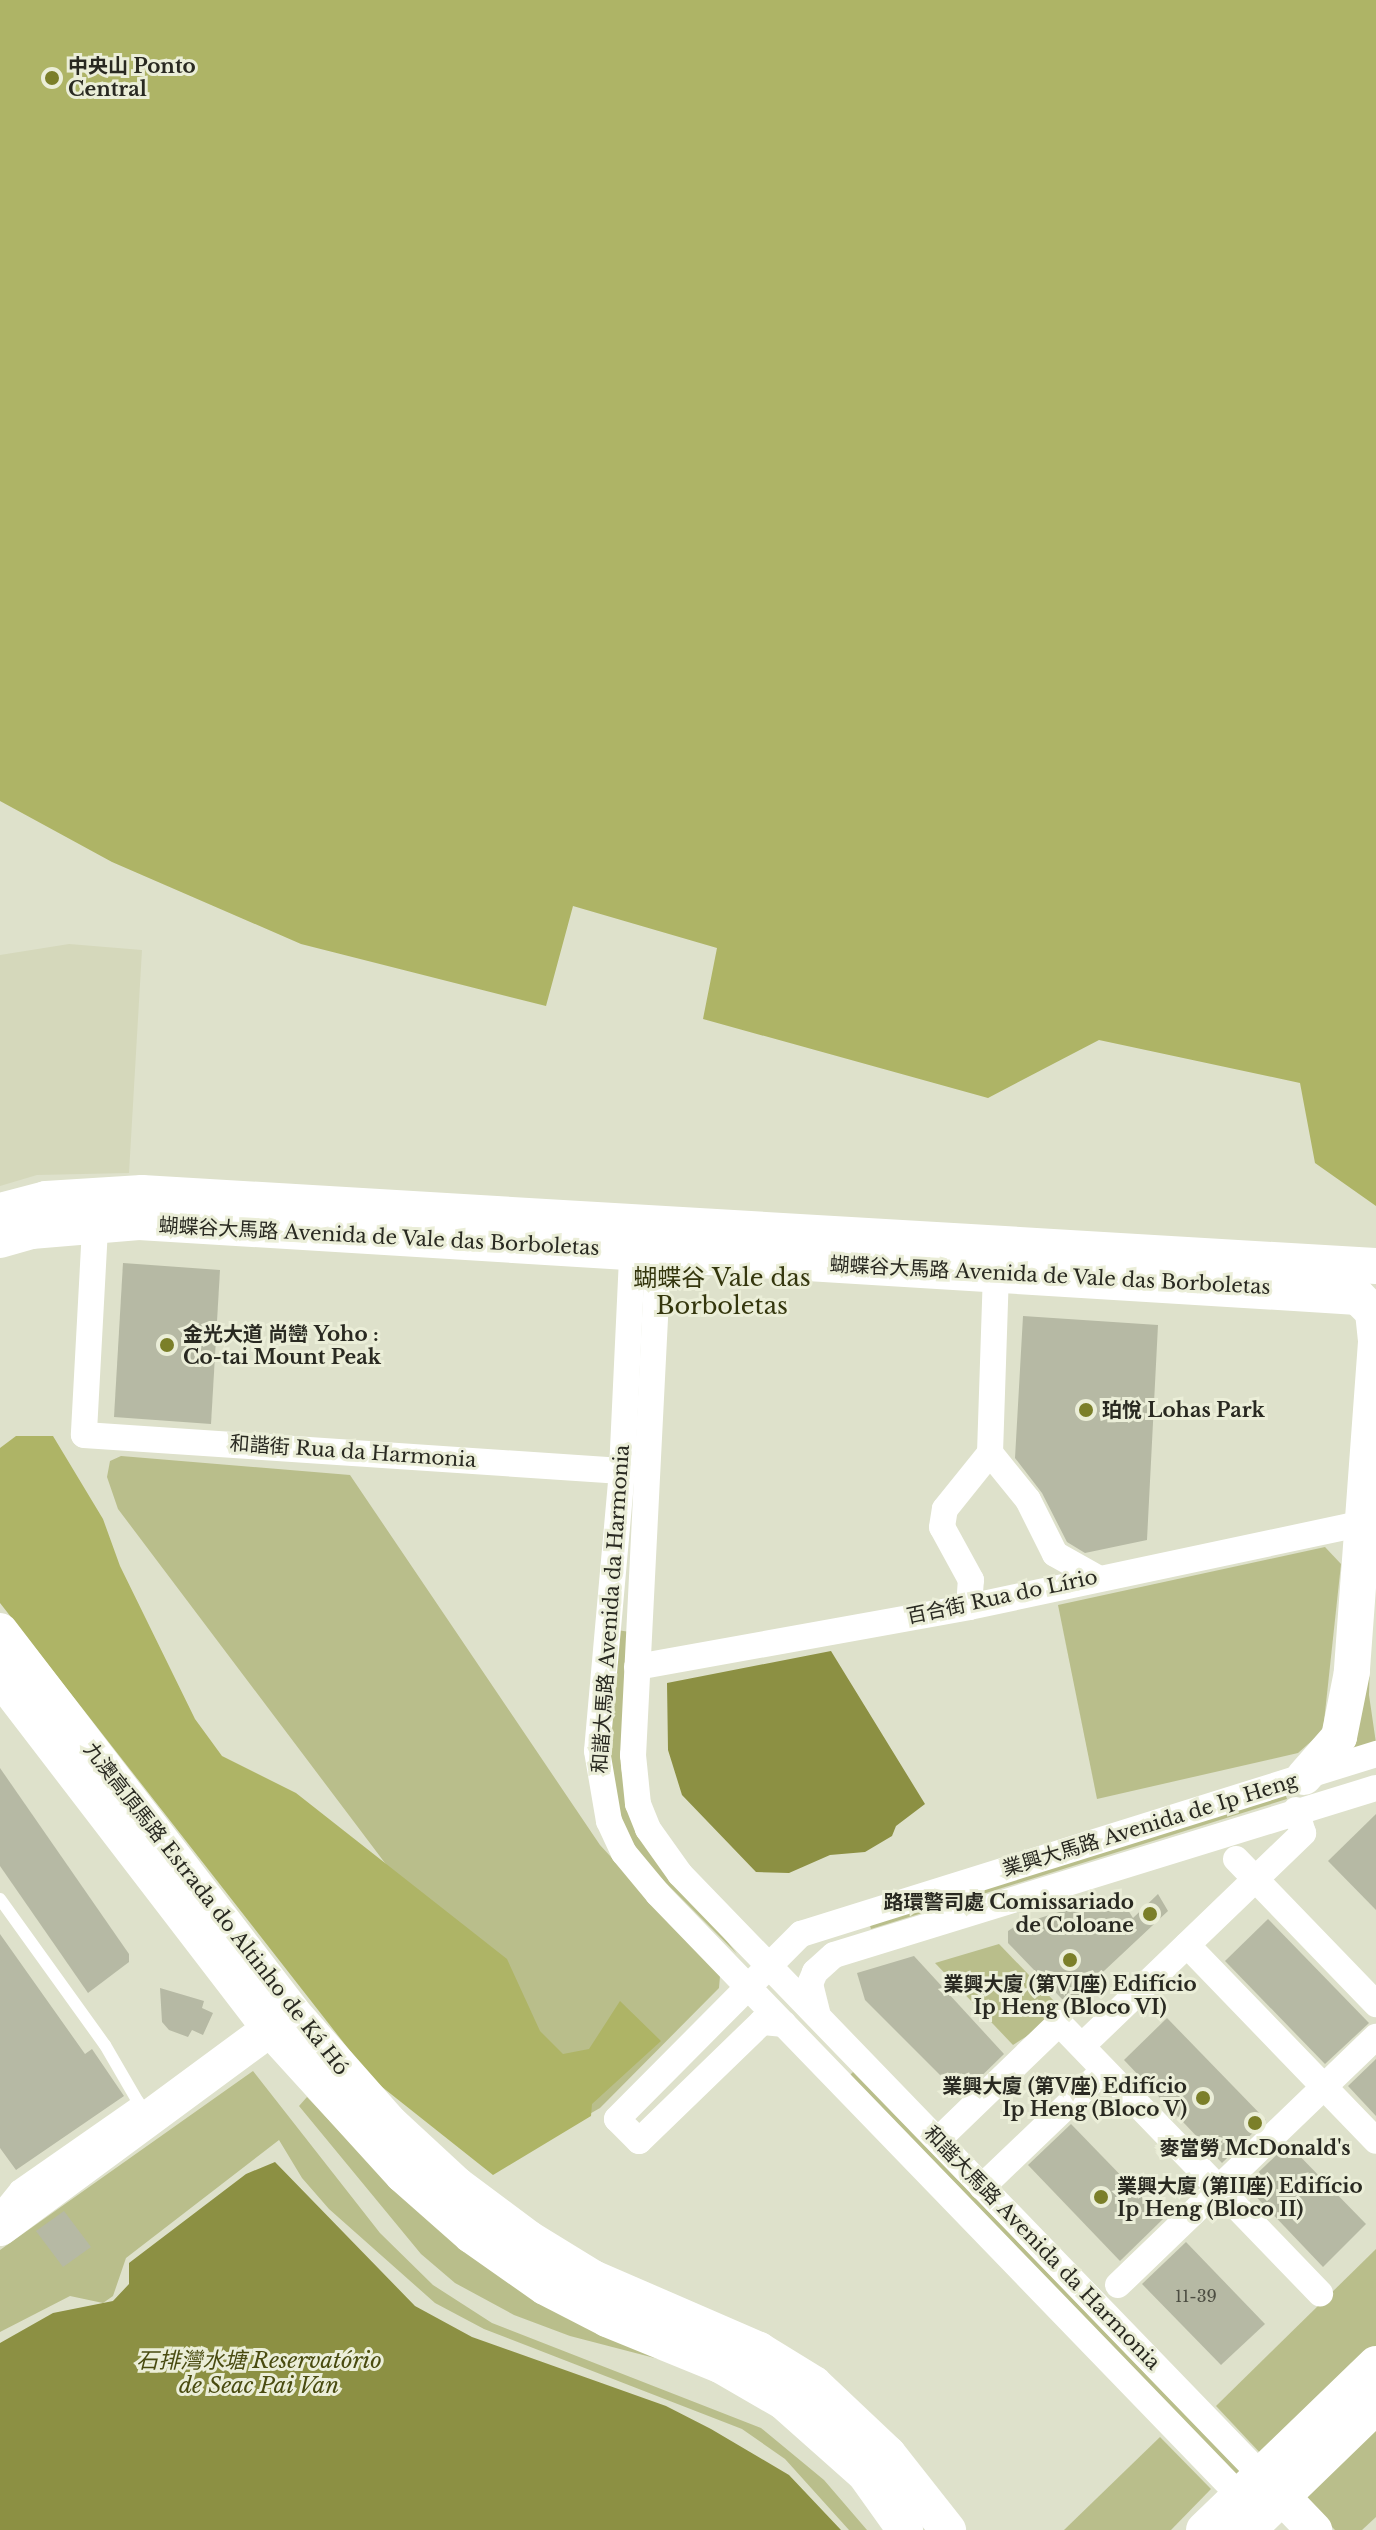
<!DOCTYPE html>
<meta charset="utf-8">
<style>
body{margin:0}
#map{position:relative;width:1376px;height:2530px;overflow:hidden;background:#dee1cb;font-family:"Libre Baskerville","Noto Sans SC",serif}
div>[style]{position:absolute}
.built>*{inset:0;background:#d5d8bb}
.green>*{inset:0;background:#b9be8b}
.forest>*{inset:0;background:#aeb466}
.water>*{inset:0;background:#8c9043}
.building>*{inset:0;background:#b6b9a4}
.lane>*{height:12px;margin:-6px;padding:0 6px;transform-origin:6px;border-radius:6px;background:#fff}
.street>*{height:26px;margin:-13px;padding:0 13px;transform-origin:13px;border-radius:13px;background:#fff}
.secondary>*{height:36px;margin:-18px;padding:0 18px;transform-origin:18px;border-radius:18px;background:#fff}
.dots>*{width:22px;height:22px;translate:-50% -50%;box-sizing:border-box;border:4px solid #ebeed8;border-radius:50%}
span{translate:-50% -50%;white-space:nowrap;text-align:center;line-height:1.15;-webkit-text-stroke:6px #ebeed8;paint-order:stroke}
.number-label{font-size:16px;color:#4c4d42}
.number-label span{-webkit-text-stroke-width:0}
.poi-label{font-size:20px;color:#292921;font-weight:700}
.left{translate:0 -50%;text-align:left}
.right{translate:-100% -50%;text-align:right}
.street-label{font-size:20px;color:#292921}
.water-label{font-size:22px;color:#494b10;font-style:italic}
.quarter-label{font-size:24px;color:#34360d}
</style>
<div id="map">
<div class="built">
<i style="clip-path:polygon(69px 944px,142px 950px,129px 1173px,37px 1175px,0 1186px,0 955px)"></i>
</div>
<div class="green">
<i style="clip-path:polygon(121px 1456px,350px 1475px,600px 1845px,720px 1976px,719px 1988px,600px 2108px,586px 2116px,569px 2107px,118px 1509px,107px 1477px,110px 1461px)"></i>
<i style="clip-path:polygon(1376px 1470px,1369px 1695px,1376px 1743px,1350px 1749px)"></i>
<i style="clip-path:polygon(1325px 1547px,1341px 1564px,1323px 1731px,1298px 1753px,1097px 1799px,1058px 1605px)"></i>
<i style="clip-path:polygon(617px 1630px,630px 1632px,621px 1768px,633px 1822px,737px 1954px,648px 1865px,623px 1829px,607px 1764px)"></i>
<i style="clip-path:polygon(1285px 1793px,1287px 1799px,871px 1929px,869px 1922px)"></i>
<i style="clip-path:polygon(999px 1944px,1056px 2003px,1043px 2026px,1013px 2045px,935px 1963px)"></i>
<i style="clip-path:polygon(253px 2071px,380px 2233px,433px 2285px,492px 2323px,761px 2428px,824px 2480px,867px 2530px,849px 2530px,785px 2459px,742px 2429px,484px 2329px,435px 2303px,329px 2209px,302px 2178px,279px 2140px,126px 2258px,113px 2296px,103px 2303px,70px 2296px,0 2332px,0 2250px)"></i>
<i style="clip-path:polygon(853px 2072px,1242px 2473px,1238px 2477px,849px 2076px)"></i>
<i style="clip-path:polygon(307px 2097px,396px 2191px,670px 2362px,570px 2336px,514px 2315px,455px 2283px,421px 2254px,299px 2106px)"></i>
<i style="clip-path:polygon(1376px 2249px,1376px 2347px,1263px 2456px,1216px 2406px)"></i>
<i style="clip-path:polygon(1376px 2420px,1376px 2517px,1362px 2530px,1335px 2530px,1299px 2493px)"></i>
<i style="clip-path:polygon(1160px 2437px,1211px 2489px,1171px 2530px,1064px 2530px)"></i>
</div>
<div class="forest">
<i style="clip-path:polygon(0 0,1376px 0,1376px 1206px,1315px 1163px,1300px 1083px,1099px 1040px,988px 1098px,703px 1019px,717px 948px,573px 906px,546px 1006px,301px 944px,112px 862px,0 801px)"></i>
<i style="clip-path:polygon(16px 1436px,53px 1436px,103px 1519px,120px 1566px,195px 1719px,222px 1756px,296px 1793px,507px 1959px,540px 2031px,563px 2054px,589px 2049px,620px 2001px,661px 2041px,592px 2104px,591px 2116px,493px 2175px,372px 2079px,0 1603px,0 1448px)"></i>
</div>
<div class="water">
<i style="clip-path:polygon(831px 1651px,925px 1804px,896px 1826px,892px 1836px,865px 1852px,830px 1855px,789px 1873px,756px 1872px,682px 1795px,668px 1750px,667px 1683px)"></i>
<i style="clip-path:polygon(275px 2162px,415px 2306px,472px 2337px,666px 2406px,711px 2429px,789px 2475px,841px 2530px,0 2530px,0 2343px,53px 2313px,113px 2301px,129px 2284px,129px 2263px,246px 2174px)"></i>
</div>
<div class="building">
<i style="clip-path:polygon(123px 1263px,220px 1270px,211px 1424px,114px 1417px)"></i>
<i style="clip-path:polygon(1023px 1316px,1158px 1325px,1147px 1540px,1085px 1553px,1067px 1542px,1042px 1493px,1015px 1458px)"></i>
<i style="clip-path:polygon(0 1768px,129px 1954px,129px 1962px,88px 1993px,0 1866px)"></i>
<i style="clip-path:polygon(1376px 1814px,1376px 1910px,1328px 1861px)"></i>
<i style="clip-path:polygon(1118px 1894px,1133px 1918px,1158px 1894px,1168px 1911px,1073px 2000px,1062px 1999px,1008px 1943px,1008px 1931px,1017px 1925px)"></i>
<i style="clip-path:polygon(1268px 1919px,1369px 2023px,1325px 2064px,1225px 1961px)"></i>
<i style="clip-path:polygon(0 1934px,85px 2054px,92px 2049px,124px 2096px,16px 2170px,0 2148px)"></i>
<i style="clip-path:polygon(914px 1956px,1004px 2054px,961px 2096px,865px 2000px,857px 1973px)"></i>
<i style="clip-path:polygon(160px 1988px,204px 2001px,202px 2008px,213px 2013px,203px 2035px,192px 2030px,188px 2037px,169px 2030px,162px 2022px)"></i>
<i style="clip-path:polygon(1167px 2018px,1266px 2120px,1222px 2163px,1124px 2060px)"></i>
<i style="clip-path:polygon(1376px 2059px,1376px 2116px,1348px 2086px)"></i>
<i style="clip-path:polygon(1071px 2124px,1163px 2219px,1120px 2261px,1028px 2165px)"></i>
<i style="clip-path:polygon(1288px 2144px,1366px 2224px,1323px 2267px,1245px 2185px)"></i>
<i style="clip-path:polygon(64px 2211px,91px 2247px,63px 2267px,36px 2231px)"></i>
<i style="clip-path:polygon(1186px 2242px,1265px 2324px,1221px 2365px,1142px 2284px)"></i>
</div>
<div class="lane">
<i style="left:0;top:1899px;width:180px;rotate:54.3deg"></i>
<i style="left:105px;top:2045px;width:66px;rotate:59.9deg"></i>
<i style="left:0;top:2207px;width:26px;rotate:-51deg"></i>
<i style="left:16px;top:2187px;width:149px;rotate:-34.9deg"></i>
<i style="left:138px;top:2102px;width:7px;rotate:56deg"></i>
</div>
<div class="street">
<i style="left:96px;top:1210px;width:225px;rotate:93.1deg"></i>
<i style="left:84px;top:1435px;width:539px;rotate:3.83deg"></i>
<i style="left:633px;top:1237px;width:234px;rotate:92.7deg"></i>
<i style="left:622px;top:1471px;width:281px;rotate:95.1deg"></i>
<i style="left:597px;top:1751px;width:71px;rotate:80.3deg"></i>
<i style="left:609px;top:1821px;width:35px;rotate:65deg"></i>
<i style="left:624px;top:1853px;width:53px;rotate:50.3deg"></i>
<i style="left:658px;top:1894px;width:837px;rotate:45.97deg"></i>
<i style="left:659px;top:1239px;width:517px;rotate:92.88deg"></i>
<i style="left:633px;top:1755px;width:49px;rotate:84.2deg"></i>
<i style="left:638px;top:1804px;width:27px;rotate:68deg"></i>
<i style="left:648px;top:1829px;width:55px;rotate:54.6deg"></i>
<i style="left:680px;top:1874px;width:836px;rotate:45.97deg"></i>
<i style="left:990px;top:1453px;width:60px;rotate:51deg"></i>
<i style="left:1028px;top:1500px;width:60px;rotate:63.4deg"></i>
<i style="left:1055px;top:1554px;width:47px;rotate:29.3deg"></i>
<i style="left:969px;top:1607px;width:27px;rotate:-86deg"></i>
<i style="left:971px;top:1580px;width:60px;rotate:-118.7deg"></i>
<i style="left:942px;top:1527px;width:18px;rotate:-81deg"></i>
<i style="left:945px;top:1509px;width:72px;rotate:-51.2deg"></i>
<i style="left:990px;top:1453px;width:180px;rotate:-88.1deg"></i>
<i style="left:637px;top:1667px;width:337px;rotate:-10.2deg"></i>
<i style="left:969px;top:1607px;width:405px;rotate:-12deg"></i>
<i style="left:1236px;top:1859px;width:202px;rotate:46deg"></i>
<i style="left:1187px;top:1945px;width:272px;rotate:46deg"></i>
<i style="left:818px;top:2016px;width:33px;rotate:-104deg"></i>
<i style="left:810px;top:1984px;width:13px;rotate:-67deg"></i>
<i style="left:815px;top:1972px;width:25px;rotate:-42deg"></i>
<i style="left:834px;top:1955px;width:567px;rotate:-17.13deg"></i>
<i style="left:784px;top:2024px;width:22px;rotate:-175deg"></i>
<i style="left:762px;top:2022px;width:171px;rotate:135.9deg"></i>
<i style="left:639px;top:2141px;width:31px;rotate:-135deg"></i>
<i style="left:617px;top:2119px;width:261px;rotate:-45.2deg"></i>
<i style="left:801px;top:1934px;width:603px;rotate:-17.38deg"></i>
<i style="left:1082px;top:2046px;width:307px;rotate:-43.9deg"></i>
<i style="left:1303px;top:1833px;width:24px;rotate:-107deg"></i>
<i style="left:938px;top:2140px;width:168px;rotate:-44deg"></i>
<i style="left:1059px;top:2023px;width:376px;rotate:46deg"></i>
<i style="left:982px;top:2187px;width:169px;rotate:-43.8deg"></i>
<i style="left:1118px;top:2285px;width:358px;rotate:-43.9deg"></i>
</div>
<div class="secondary">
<i style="left:0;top:1211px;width:48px;rotate:-14.6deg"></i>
<i style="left:46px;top:1199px;width:96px;rotate:-3.6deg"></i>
<i style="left:142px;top:1193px;width:1236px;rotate:3.39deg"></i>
<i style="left:0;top:1240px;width:32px;rotate:-16deg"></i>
<i style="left:31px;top:1231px;width:108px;rotate:-4.8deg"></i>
<i style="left:139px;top:1222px;width:1221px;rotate:3.52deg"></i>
<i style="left:1358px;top:1297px;width:21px;rotate:45deg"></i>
<i style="left:1373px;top:1312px;width:30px;rotate:84deg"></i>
<i style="left:1376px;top:1342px;width:331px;rotate:94.2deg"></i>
<i style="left:1352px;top:1672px;width:66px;rotate:101.3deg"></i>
<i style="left:1339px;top:1737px;width:53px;rotate:131.2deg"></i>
<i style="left:0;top:1631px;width:480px;rotate:52.5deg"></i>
<i style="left:292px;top:2012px;width:148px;rotate:48.6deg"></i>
<i style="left:390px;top:2123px;width:91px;rotate:42.8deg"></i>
<i style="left:457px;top:2185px;width:89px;rotate:36.7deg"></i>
<i style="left:528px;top:2238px;width:76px;rotate:31.6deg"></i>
<i style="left:593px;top:2278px;width:181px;rotate:23.4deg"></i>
<i style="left:759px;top:2350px;width:65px;rotate:31.7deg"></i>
<i style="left:814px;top:2384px;width:102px;rotate:43.4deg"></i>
<i style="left:888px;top:2454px;width:97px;rotate:51.7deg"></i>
<i style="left:0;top:1677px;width:444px;rotate:52.5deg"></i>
<i style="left:270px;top:2029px;width:197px;rotate:47.7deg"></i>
<i style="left:403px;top:2175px;width:91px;rotate:41.4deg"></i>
<i style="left:471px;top:2235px;width:90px;rotate:35.1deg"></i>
<i style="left:545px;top:2287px;width:70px;rotate:27.3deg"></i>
<i style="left:607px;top:2319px;width:122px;rotate:22.2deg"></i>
<i style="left:720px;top:2365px;width:74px;rotate:30deg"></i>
<i style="left:784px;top:2402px;width:108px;rotate:41.6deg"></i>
<i style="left:865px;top:2474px;width:69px;rotate:54.5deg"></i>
<i style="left:0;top:2228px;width:335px;rotate:-36.4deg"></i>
<i style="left:1265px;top:2479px;width:71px;rotate:46.1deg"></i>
<i style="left:1204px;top:2530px;width:239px;rotate:-44deg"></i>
<i style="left:1248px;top:2530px;width:178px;rotate:-44.1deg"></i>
</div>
<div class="dots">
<i style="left:52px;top:78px;background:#7b7f29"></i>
<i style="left:167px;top:1345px;background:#7b7f29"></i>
<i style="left:1086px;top:1410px;background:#7b7f29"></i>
<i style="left:1150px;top:1914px;background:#7b7f29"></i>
<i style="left:1070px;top:1960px;background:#7b7f29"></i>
<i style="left:1203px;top:2098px;background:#7b7f29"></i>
<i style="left:1255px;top:2123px;background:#7b7f29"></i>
<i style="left:1101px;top:2197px;background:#7b7f29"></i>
</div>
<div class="number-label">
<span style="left:1196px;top:2296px">11-39</span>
</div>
<div class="poi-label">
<span class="left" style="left:68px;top:78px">中央山 Ponto<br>Central</span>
<span class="left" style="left:183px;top:1346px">金光大道 尚巒 Yoho :<br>Co-tai Mount Peak</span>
<span class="left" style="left:1102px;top:1410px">珀悅 Lohas Park</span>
<span class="right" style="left:1134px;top:1914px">路環警司處 Comissariado<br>de Coloane</span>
<span style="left:1070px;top:1996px">業興大廈 (第VI座) Edifício<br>Ip Heng (Bloco VI)</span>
<span class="right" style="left:1187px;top:2098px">業興大廈 (第V座) Edifício<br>Ip Heng (Bloco V)</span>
<span style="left:1255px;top:2148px">麥當勞 McDonald's</span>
<span class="left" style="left:1117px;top:2198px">業興大廈 (第II座) Edifício<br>Ip Heng (Bloco II)</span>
</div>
<div class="street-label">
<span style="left:379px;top:1237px;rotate:3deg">蝴蝶谷大馬路 Avenida de Vale das Borboletas</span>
<span style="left:1050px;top:1276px;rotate:3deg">蝴蝶谷大馬路 Avenida de Vale das Borboletas</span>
<span style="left:353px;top:1452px;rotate:4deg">和諧街 Rua da Harmonia</span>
<span style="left:1002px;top:1597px;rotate:-12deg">百合街 Rua do Lírio</span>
<span style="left:611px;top:1609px;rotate:-86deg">和諧大馬路 Avenida da Harmonia</span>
<span style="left:1150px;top:1825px;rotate:-17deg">業興大馬路 Avenida de Ip Heng</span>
<span style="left:216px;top:1909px;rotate:52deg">九澳高頂馬路 Estrada do Altinho de Ká Hó</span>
<span style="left:1042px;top:2248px;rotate:46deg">和諧大馬路 Avenida da Harmonia</span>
</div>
<div class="water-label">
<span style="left:259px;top:2373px">石排灣水塘 Reservatório<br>de Seac Pai Van</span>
</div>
<div class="quarter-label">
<span style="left:722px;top:1292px">蝴蝶谷 Vale das<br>Borboletas</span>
</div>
</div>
